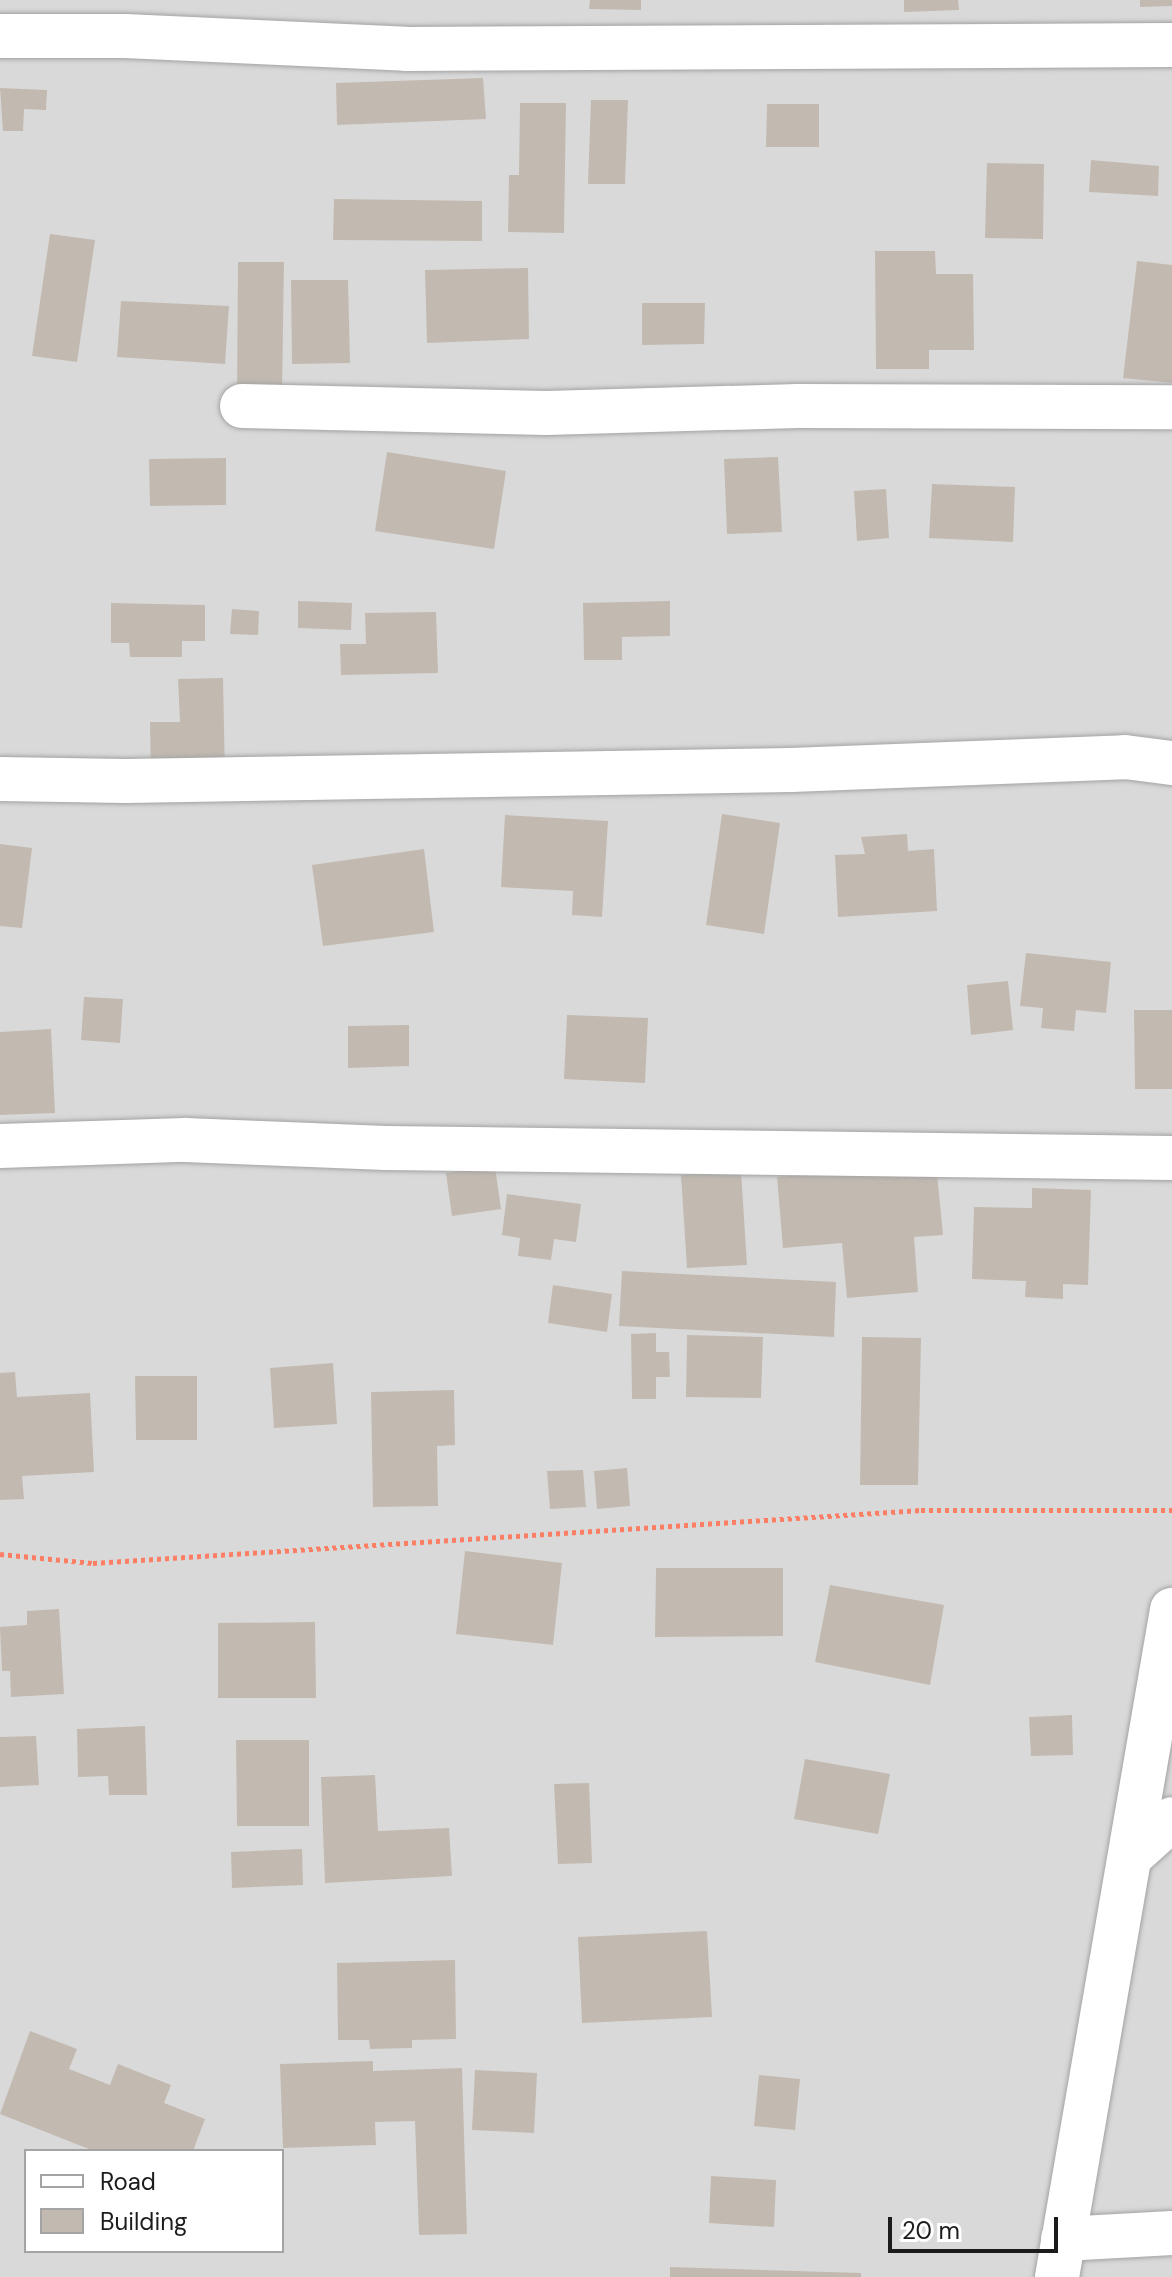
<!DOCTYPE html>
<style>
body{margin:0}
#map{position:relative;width:1172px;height:2277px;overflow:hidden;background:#eeeae1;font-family:"DM Sans",sans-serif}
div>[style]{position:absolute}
.residential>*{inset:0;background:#dad9d9}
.building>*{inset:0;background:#c2bab1}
.path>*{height:5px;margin-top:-2.5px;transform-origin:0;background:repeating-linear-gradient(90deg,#fc7e64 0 4px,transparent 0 8px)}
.roads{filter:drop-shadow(0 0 2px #a3a3a3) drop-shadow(0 0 2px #a3a3a3)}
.minor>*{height:44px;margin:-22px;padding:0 22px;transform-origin:22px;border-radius:22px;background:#fff}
.tertiary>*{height:44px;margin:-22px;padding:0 22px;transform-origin:22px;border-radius:22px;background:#fff}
span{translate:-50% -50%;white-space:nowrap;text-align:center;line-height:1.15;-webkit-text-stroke:8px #fff;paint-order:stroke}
.legend{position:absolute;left:24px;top:2149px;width:260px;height:104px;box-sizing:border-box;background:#fff;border:2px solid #a4a4a4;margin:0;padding:10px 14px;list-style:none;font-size:24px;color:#1c1c1c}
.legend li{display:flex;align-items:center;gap:16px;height:40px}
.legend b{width:40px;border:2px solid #a4a4a4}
.scale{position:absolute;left:888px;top:2217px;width:170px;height:36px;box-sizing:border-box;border:4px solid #1c1c1c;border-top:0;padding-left:10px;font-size:24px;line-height:28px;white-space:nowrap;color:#1c1c1c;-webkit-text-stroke:6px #fff;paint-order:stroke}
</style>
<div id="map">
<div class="residential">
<i style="clip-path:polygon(evenodd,0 0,1172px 0,1172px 2277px,0 2277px,0 0,26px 2151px,282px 2151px,282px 2251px,26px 2251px,26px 2151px)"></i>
</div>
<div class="building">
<i style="clip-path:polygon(590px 0,641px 0,641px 10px,589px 9px)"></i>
<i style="clip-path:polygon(904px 0,958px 0,959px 10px,904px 12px)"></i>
<i style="clip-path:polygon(1140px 0,1172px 0,1172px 6px,1140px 7px)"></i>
<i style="clip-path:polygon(483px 78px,486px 119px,337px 125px,336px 83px)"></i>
<i style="clip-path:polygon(0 88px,47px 90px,46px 110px,24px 109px,23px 131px,3px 131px)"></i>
<i style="clip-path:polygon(591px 100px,628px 100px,625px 184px,588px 184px)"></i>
<i style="clip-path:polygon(520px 103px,566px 103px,564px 233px,508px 232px,509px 175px,519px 175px)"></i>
<i style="clip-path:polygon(767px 104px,819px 104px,819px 147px,766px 147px)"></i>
<i style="clip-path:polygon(1091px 160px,1159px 166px,1158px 196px,1089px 192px)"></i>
<i style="clip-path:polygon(987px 163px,1044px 164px,1043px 239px,985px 238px)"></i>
<i style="clip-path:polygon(334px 199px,482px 201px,482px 241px,333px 240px)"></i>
<i style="clip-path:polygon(50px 234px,95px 240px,77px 362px,32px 356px)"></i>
<i style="clip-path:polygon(875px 251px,935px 251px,936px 274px,973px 274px,974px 350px,929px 350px,929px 369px,876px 369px)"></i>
<i style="clip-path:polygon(1137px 261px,1172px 265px,1172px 383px,1123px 378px)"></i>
<i style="clip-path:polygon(238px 262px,284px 262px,282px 393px,237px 393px)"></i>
<i style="clip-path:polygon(528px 268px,529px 339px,427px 343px,425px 270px)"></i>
<i style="clip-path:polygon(291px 280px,348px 280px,350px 363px,292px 364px)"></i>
<i style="clip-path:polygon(121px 301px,229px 306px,225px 364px,117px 357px)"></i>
<i style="clip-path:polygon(642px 303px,705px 303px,704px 344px,642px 345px)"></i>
<i style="clip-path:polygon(387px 452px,506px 471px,494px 549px,375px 531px)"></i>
<i style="clip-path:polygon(778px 457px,782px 532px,727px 534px,724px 459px)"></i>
<i style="clip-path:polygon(226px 458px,226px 505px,150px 506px,149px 459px)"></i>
<i style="clip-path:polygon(932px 484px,1015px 487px,1013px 542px,929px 538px)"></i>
<i style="clip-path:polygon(886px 489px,889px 538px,857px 541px,854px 491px)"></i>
<i style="clip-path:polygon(298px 601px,352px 603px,351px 630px,298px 628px)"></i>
<i style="clip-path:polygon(670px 601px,670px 636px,622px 637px,622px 660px,584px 660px,583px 603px)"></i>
<i style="clip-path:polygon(111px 603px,205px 605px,205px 641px,182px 641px,182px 657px,130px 657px,129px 643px,111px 643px)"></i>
<i style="clip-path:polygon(232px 609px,259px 611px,258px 635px,230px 634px)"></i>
<i style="clip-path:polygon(436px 612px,438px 673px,341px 675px,340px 644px,366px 644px,365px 613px)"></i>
<i style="clip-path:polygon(223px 678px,225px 777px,151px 779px,150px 722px,180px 722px,178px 679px)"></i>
<i style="clip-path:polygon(722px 814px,780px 823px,764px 934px,706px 925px)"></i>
<i style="clip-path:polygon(505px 815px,608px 821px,602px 917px,572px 915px,573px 891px,501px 887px)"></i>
<i style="clip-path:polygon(907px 834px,908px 851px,934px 849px,937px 911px,838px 917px,835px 855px,865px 854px,861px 837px)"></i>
<i style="clip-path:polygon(0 844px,32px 848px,22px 928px,0 926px)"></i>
<i style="clip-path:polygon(424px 849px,434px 932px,323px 946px,312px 865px)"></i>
<i style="clip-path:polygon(1026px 953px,1111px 962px,1106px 1013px,1076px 1010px,1074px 1031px,1041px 1028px,1043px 1008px,1020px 1006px)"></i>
<i style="clip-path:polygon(1008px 981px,1013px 1030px,971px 1035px,967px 985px)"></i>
<i style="clip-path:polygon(84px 997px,123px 999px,120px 1043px,81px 1040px)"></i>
<i style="clip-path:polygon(1134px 1010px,1172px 1010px,1172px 1089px,1135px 1089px)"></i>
<i style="clip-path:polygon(567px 1015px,648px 1018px,645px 1083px,564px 1079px)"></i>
<i style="clip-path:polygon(409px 1025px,409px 1066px,348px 1068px,348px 1026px)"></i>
<i style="clip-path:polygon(51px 1029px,55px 1113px,0 1115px,0 1032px)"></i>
<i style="clip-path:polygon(936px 1163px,943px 1235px,914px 1237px,918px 1292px,847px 1298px,842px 1243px,783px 1248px,777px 1177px)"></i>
<i style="clip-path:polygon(495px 1167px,501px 1209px,452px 1216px,446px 1173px)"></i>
<i style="clip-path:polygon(741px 1171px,747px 1265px,687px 1268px,681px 1175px)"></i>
<i style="clip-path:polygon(1032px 1188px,1091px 1190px,1088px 1285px,1063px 1284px,1063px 1299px,1025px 1297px,1026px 1281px,972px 1279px,974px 1207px,1032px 1208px)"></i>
<i style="clip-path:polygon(507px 1194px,581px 1204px,576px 1242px,554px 1239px,551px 1260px,518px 1256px,520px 1238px,502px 1235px)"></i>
<i style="clip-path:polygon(622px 1271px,836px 1282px,834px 1337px,619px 1326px)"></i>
<i style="clip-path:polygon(553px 1285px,612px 1294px,607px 1332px,548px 1323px)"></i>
<i style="clip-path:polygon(656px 1333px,656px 1352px,669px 1352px,670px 1377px,656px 1377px,656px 1399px,632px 1399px,631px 1334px)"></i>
<i style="clip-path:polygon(687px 1335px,763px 1337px,761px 1398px,686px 1397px)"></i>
<i style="clip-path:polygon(862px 1337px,921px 1338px,918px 1485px,860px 1485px)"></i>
<i style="clip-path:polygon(333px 1363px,337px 1424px,274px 1428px,270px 1368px)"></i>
<i style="clip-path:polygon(15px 1372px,17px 1397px,90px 1393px,94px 1472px,22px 1476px,24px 1499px,0 1500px,0 1373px)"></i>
<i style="clip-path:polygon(135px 1376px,197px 1376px,197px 1440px,136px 1440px)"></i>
<i style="clip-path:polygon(454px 1390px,455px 1445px,437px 1446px,438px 1506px,373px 1507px,371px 1392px)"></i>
<i style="clip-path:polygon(627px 1468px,630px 1506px,597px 1509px,594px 1471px)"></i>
<i style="clip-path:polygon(583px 1470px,586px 1507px,550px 1509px,547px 1471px)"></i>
<i style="clip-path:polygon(465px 1551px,562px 1563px,553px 1645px,456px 1634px)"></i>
<i style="clip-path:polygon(656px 1568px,783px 1568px,783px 1636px,655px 1637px)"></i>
<i style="clip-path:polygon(830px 1585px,944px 1605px,930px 1685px,815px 1662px)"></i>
<i style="clip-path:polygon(59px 1609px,64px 1694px,11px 1697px,10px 1671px,2px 1671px,0 1627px,27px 1625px,27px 1611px)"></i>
<i style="clip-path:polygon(315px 1622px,316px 1698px,218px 1698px,218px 1623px)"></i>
<i style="clip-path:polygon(1072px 1715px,1073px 1755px,1031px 1756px,1029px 1717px)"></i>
<i style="clip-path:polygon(145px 1726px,147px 1795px,109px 1795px,108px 1776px,78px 1777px,77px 1729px)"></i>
<i style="clip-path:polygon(36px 1736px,39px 1785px,0 1787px,0 1737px)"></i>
<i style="clip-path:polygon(236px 1740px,309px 1740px,309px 1826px,237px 1826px)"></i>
<i style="clip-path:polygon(805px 1759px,890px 1774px,878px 1834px,794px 1819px)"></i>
<i style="clip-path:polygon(375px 1775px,378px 1831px,449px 1828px,452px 1876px,325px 1883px,321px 1777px)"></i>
<i style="clip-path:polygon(589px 1783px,592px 1863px,558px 1864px,554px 1784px)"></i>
<i style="clip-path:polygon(302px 1849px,303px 1885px,232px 1888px,231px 1852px)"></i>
<i style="clip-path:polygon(707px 1931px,712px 2017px,582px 2023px,578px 1937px)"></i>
<i style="clip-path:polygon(455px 1960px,456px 2039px,412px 2040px,412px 2048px,370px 2049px,369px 2040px,338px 2040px,337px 1963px)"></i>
<i style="clip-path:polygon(30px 2031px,77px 2049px,69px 2069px,110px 2085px,118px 2064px,171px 2085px,164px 2103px,205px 2119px,193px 2151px,94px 2151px,0 2114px)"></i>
<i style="clip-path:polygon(373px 2061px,373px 2071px,462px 2068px,467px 2234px,419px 2235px,415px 2121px,375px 2122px,376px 2145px,283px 2148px,280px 2064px)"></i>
<i style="clip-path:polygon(475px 2070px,537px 2073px,534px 2133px,472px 2130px)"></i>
<i style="clip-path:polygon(759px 2075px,800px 2079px,795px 2130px,754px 2126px)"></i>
<i style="clip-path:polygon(711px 2176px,776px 2180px,774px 2227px,709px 2223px)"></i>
<i style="clip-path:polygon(670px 2267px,861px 2273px,861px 2277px,670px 2277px)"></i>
</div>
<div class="path">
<i style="left:0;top:1554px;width:93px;rotate:5.5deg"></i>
<i style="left:93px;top:1563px;width:830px;rotate:-3.66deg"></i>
<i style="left:921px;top:1510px;width:251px"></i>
</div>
<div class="roads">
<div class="minor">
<i style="left:0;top:36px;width:125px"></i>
<i style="left:125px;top:36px;width:281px;rotate:2.6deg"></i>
<i style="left:406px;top:49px;width:766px;rotate:-0.3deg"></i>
<i style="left:242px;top:406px;width:304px;rotate:1.3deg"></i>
<i style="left:546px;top:413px;width:252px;rotate:-1.6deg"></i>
<i style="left:798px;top:406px;width:374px;rotate:0.2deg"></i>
<i style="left:0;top:779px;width:126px;rotate:0.9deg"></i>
<i style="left:126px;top:781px;width:665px;rotate:-0.95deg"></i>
<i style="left:791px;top:770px;width:334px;rotate:-2.2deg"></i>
<i style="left:1125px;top:757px;width:47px;rotate:7.3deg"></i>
<i style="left:0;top:1146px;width:185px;rotate:-1.9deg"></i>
<i style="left:185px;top:1140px;width:201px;rotate:2.3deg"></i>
<i style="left:386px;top:1148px;width:786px;rotate:0.73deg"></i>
<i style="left:1131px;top:1856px;width:55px;rotate:-42.1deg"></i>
<i style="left:1063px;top:2239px;width:109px;rotate:-3.2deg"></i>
</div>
<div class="tertiary">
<i style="left:1057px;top:2277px;width:677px;rotate:-80.22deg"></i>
</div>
</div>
<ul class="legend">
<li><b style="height:10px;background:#fff"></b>Road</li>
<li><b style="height:22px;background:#c2bab1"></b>Building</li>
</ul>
<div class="scale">20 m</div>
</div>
